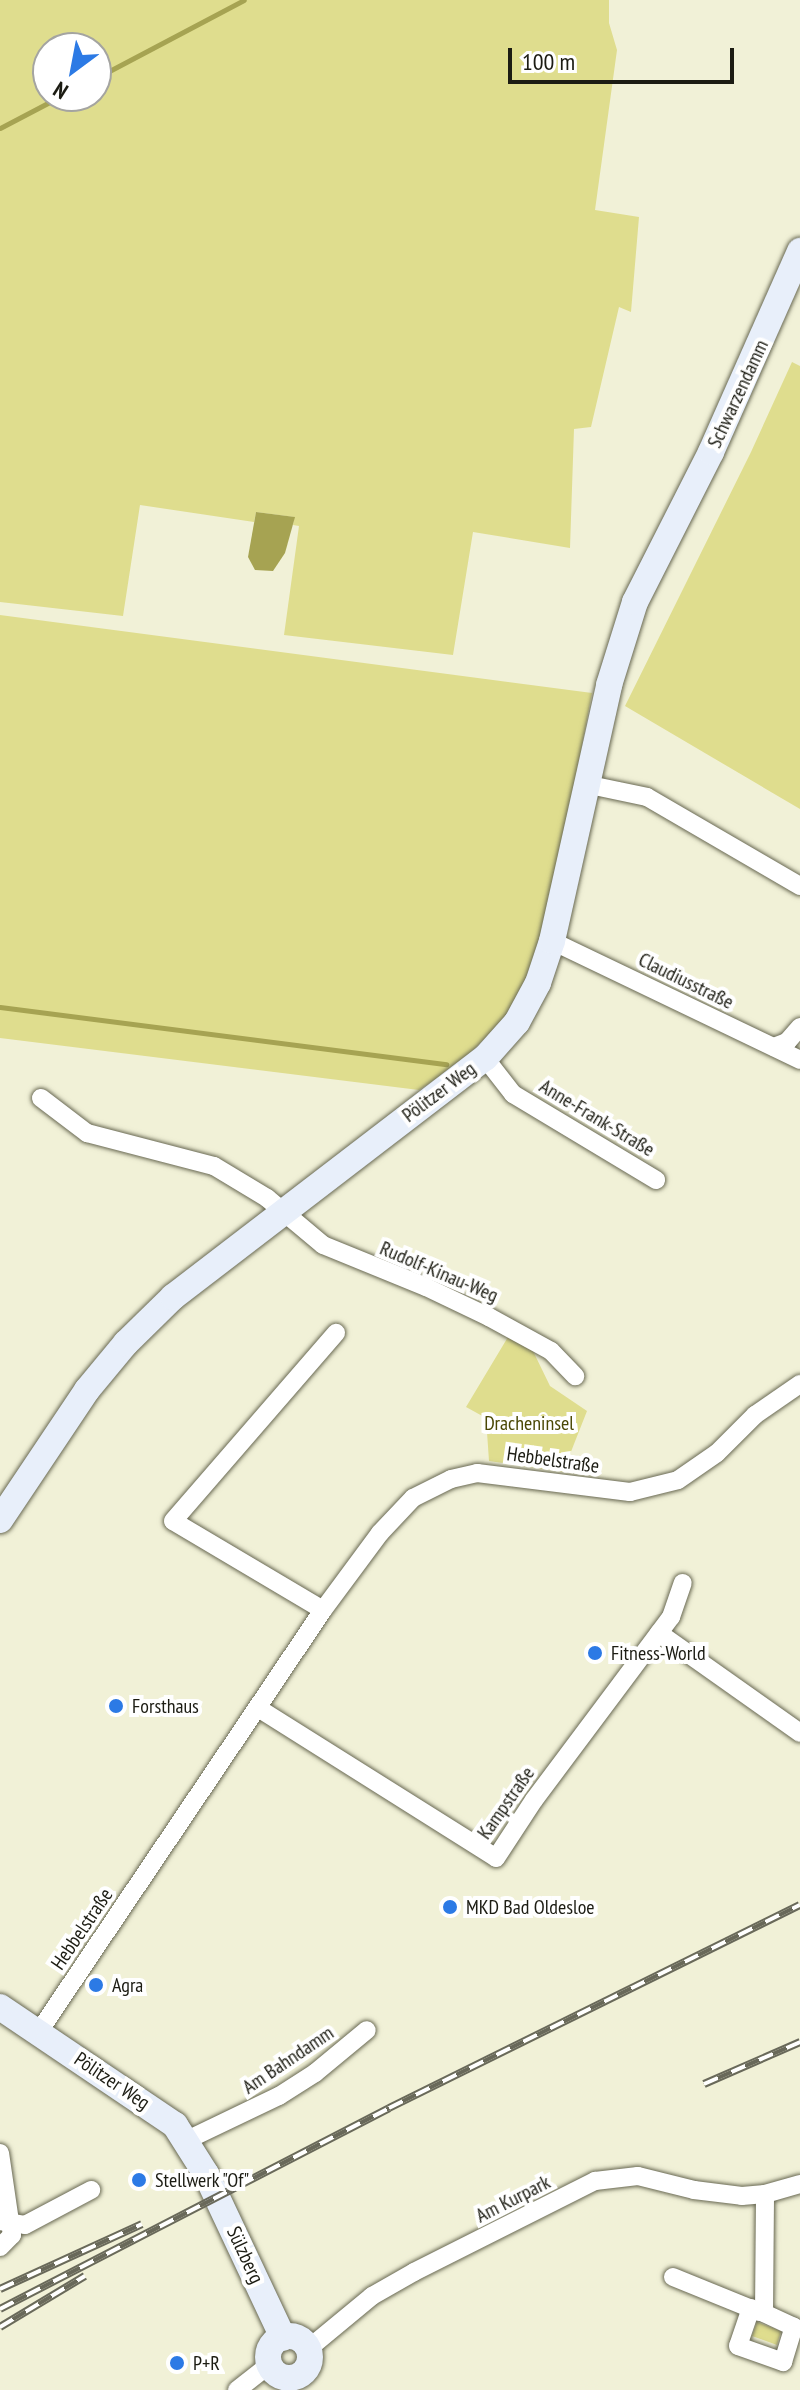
<!DOCTYPE html>
<meta charset="utf-8">
<style>
body{margin:0}
#map{position:relative;width:800px;height:2390px;overflow:hidden;background:#f1f1d7;font-family:"PT Sans Narrow",sans-serif}
div>[style]{position:absolute}
.green>*{inset:0;background:#dfdd8e}
.water>*{inset:0;background:#a6a352}
.stream>*{height:5px;margin:-2.5px;padding:0 2.5px;transform-origin:2.5px;border-radius:2.5px;background:#a6a352}
.roads{filter:drop-shadow(0 0 2px #686852) drop-shadow(0 0 2px #686852)}
.street>*{height:18px;margin:-9px;padding:0 9px;transform-origin:9px;border-radius:9px;background:#fff}
.secondary>*{height:26px;margin:-13px;padding:0 13px;transform-origin:13px;border-radius:13px;background:#e8effa}
.secondary>.ring{margin:-13px;padding:0;box-sizing:content-box;background:none;border:26px solid #e8effa;border-radius:50%}
.rail>*{height:8px;margin-top:-4px;transform-origin:0;background:repeating-linear-gradient(90deg,#fff 0 15px,#69695a 0 30px);box-sizing:border-box;border-block:2px solid #69695a}
.dots>*{width:22px;height:22px;translate:-50% -50%;box-sizing:border-box;border:4px solid #fff;border-radius:50%}
span{translate:-50% -50%;white-space:nowrap;text-align:center;line-height:1.15;-webkit-text-stroke:8px #fff;paint-order:stroke}
.street-label{font-size:20px;color:#1c1c13}
.park-label{font-size:20px;color:#4a4705}
.poi-label{font-size:20px;color:#1c1c13}
.left{translate:0 -50%;text-align:left}
.north{position:absolute;left:32px;top:32px;width:80px;height:80px;box-sizing:border-box;background:#fff;border:2px solid #a4a4a1;border-radius:50%;rotate:212deg;font-size:22px;font-weight:700;line-height:32px;text-align:center;color:#1c1c13}
.north::after{content:'';display:block;margin:auto;width:28px;height:36px;background:#2c7ae5;clip-path:polygon(50% 0,100% 100%,50% 72%,0 100%)}
.scale{position:absolute;left:508px;top:48px;width:226px;height:36px;box-sizing:border-box;border:4px solid #1c1c13;border-top:0;padding-left:10px;font-size:24px;line-height:28px;white-space:nowrap;color:#1c1c13;-webkit-text-stroke:6px #fff;paint-order:stroke}
</style>
<div id="map">
<div class="green">
<i style="clip-path:polygon(evenodd,0 0,609px 0,609px 23px,617px 50px,595px 210px,639px 217px,631px 312px,619px 307px,591px 427px,574px 429px,570px 548px,473px 532px,453px 655px,284px 635px,299px 526px,293px 525px,294px 517px,256px 512px,254px 522px,140px 505px,123px 616px,0 602px,0 0,48px 48px,96px 48px,96px 96px,48px 96px,48px 48px)"></i>
<i style="clip-path:polygon(792px 362px,800px 366px,800px 809px,625px 706px,751px 452px)"></i>
<i style="clip-path:polygon(0 615px,592px 693px,545px 937px,509px 1014px,461px 1062px,419px 1090px,0 1038px)"></i>
<i style="clip-path:polygon(508px 1337px,533px 1351px,550px 1386px,587px 1411px,563px 1472px,489px 1461px,486px 1418px,466px 1407px)"></i>
<i style="clip-path:polygon(757px 2322px,781px 2331px,777px 2345px,752px 2336px)"></i>
</div>
<div class="water">
<i style="clip-path:polygon(256px 512px,295px 517px,285px 553px,273px 571px,255px 570px,248px 557px)"></i>
</div>
<div class="stream">
<i style="left:96px;top:78px;width:167px;rotate:-27.8deg"></i>
<i style="left:0;top:128px;width:69px;rotate:-27.7deg"></i>
<i style="left:0;top:1007px;width:450px;rotate:7.3deg"></i>
</div>
<div class="roads">
<div class="street">
<i style="left:585px;top:784px;width:63px;rotate:11.8deg"></i>
<i style="left:647px;top:797px;width:177px;rotate:30.2deg"></i>
<i style="left:552px;top:941px;width:275px;rotate:25.6deg"></i>
<i style="left:774px;top:1047px;width:14px;rotate:-21deg"></i>
<i style="left:787px;top:1042px;width:20px;rotate:-49deg"></i>
<i style="left:485px;top:1058px;width:46px;rotate:52.1deg"></i>
<i style="left:513px;top:1094px;width:167px;rotate:31deg"></i>
<i style="left:41px;top:1098px;width:58px;rotate:37.3deg"></i>
<i style="left:87px;top:1133px;width:131px;rotate:14.6deg"></i>
<i style="left:214px;top:1166px;width:62px;rotate:31.1deg"></i>
<i style="left:267px;top:1198px;width:73px;rotate:40deg"></i>
<i style="left:323px;top:1245px;width:111px;rotate:22.2deg"></i>
<i style="left:426px;top:1287px;width:70px;rotate:25.5deg"></i>
<i style="left:489px;top:1317px;width:71px;rotate:28.7deg"></i>
<i style="left:551px;top:1351px;width:35px;rotate:46deg"></i>
<i style="left:323px;top:1610px;width:174px;rotate:-149.3deg"></i>
<i style="left:173px;top:1521px;width:249px;rotate:-49.1deg"></i>
<i style="left:659px;top:1633px;width:173px;rotate:35.3deg"></i>
<i style="left:258px;top:1708px;width:281px;rotate:32.2deg"></i>
<i style="left:496px;top:1858px;width:69px;rotate:-56.8deg"></i>
<i style="left:534px;top:1800px;width:229px;rotate:-53.2deg"></i>
<i style="left:671px;top:1617px;width:36px;rotate:-71deg"></i>
<i style="left:38px;top:2033px;width:510px;rotate:-56.03deg"></i>
<i style="left:323px;top:1610px;width:96px;rotate:-53.5deg"></i>
<i style="left:380px;top:1533px;width:48px;rotate:-46.7deg"></i>
<i style="left:413px;top:1498px;width:42px;rotate:-26.6deg"></i>
<i style="left:451px;top:1479px;width:27px;rotate:-13deg"></i>
<i style="left:477px;top:1473px;width:154px;rotate:7.1deg"></i>
<i style="left:630px;top:1492px;width:49px;rotate:-14deg"></i>
<i style="left:678px;top:1480px;width:47px;rotate:-34.7deg"></i>
<i style="left:717px;top:1453px;width:54px;rotate:-45deg"></i>
<i style="left:755px;top:1415px;width:55px;rotate:-34.6deg"></i>
<i style="left:187px;top:2140px;width:102px;rotate:-25.6deg"></i>
<i style="left:279px;top:2096px;width:43px;rotate:-32.6deg"></i>
<i style="left:315px;top:2073px;width:67px;rotate:-39.6deg"></i>
<i style="left:0;top:2153px;width:83px;rotate:81.7deg"></i>
<i style="left:12px;top:2235px;width:17px;rotate:135deg"></i>
<i style="left:0;top:2221px;width:25px;rotate:9deg"></i>
<i style="left:25px;top:2225px;width:75px;rotate:-27.9deg"></i>
<i style="left:673px;top:2277px;width:93px;rotate:22.1deg"></i>
<i style="left:751px;top:2308px;width:40px;rotate:108.9deg"></i>
<i style="left:738px;top:2346px;width:48px;rotate:19.6deg"></i>
<i style="left:783px;top:2362px;width:37px;rotate:-73deg"></i>
<i style="left:794px;top:2327px;width:33px;rotate:-155deg"></i>
<i style="left:764px;top:2313px;width:119px;rotate:-89.5deg"></i>
<i style="left:308px;top:2349px;width:83px;rotate:-39.6deg"></i>
<i style="left:372px;top:2296px;width:48px;rotate:-29.7deg"></i>
<i style="left:414px;top:2272px;width:203px;rotate:-26.7deg"></i>
<i style="left:595px;top:2181px;width:43px;rotate:-6.6deg"></i>
<i style="left:638px;top:2176px;width:58px;rotate:14deg"></i>
<i style="left:694px;top:2190px;width:48px;rotate:7.1deg"></i>
<i style="left:742px;top:2196px;width:23px;rotate:-5deg"></i>
<i style="left:765px;top:2194px;width:36px;rotate:-16deg"></i>
<i style="left:237px;top:2390px;width:42px;rotate:-38.2deg"></i>
</div>
<div class="secondary">
<i style="left:0;top:1520px;width:156px;rotate:-56.2deg"></i>
<i style="left:87px;top:1390px;width:61px;rotate:-50.3deg"></i>
<i style="left:126px;top:1343px;width:66px;rotate:-44.4deg"></i>
<i style="left:173px;top:1297px;width:393px;rotate:-37.5deg"></i>
<i style="left:485px;top:1058px;width:48px;rotate:-48.4deg"></i>
<i style="left:517px;top:1022px;width:44px;rotate:-61.7deg"></i>
<i style="left:538px;top:983px;width:44px;rotate:-71.6deg"></i>
<i style="left:552px;top:941px;width:262px;rotate:-77.4deg"></i>
<i style="left:609px;top:685px;width:87px;rotate:-72.6deg"></i>
<i style="left:635px;top:602px;width:168px;rotate:-63.1deg"></i>
<i style="left:711px;top:452px;width:220px;rotate:-66.1deg"></i>
<i style="left:0;top:2007px;width:211px;rotate:34deg"></i>
<i style="left:175px;top:2125px;width:58px;rotate:57.7deg"></i>
<i style="left:206px;top:2174px;width:181px;rotate:64.8deg"></i>
<i class="ring" style="left:268px;top:2336px;width:16px;height:16px"></i>
</div>
</div>
<div class="rail">
<i style="left:704px;top:2084px;width:105px;rotate:-23.6deg"></i>
<i style="left:0;top:2289px;width:156px;rotate:-24.6deg"></i>
<i style="left:0;top:2309px;width:438px;rotate:-27.3deg"></i>
<i style="left:389px;top:2108px;width:458px;rotate:-26.3deg"></i>
<i style="left:0;top:2327px;width:99px;rotate:-31deg"></i>
</div>
<div class="dots">
<i style="left:595px;top:1653px;background:#2c7ae5"></i>
<i style="left:116px;top:1706px;background:#2c7ae5"></i>
<i style="left:450px;top:1907px;background:#2c7ae5"></i>
<i style="left:96px;top:1985px;background:#2c7ae5"></i>
<i style="left:139px;top:2180px;background:#2c7ae5"></i>
<i style="left:177px;top:2363px;background:#2c7ae5"></i>
</div>
<div class="street-label">
<span style="left:738px;top:394px;rotate:-65deg">Schwarzendamm</span>
<span style="left:686px;top:981px;rotate:26deg">Claudiusstraße</span>
<span style="left:439px;top:1092px;rotate:-37deg">Pölitzer Weg</span>
<span style="left:597px;top:1118px;rotate:31deg">Anne-Frank-Straße</span>
<span style="left:439px;top:1272px;rotate:23deg">Rudolf-Kinau-Weg</span>
<span style="left:553px;top:1460px;rotate:8deg">Hebbelstraße</span>
<span style="left:506px;top:1803px;rotate:-55deg">Kampstraße</span>
<span style="left:82px;top:1929px;rotate:-56deg">Hebbelstraße</span>
<span style="left:288px;top:2060px;rotate:-34deg">Am Bahndamm</span>
<span style="left:112px;top:2081px;rotate:34deg">Pölitzer Weg</span>
<span style="left:513px;top:2199px;rotate:-27deg">Am Kurpark</span>
<span style="left:245px;top:2255px;rotate:65deg">Sülzberg</span>
</div>
<div class="park-label">
<span style="left:529px;top:1423px">Dracheninsel</span>
</div>
<div class="poi-label">
<span class="left" style="left:611px;top:1653px">Fitness-World</span>
<span class="left" style="left:132px;top:1706px">Forsthaus</span>
<span class="left" style="left:466px;top:1907px">MKD Bad Oldesloe</span>
<span class="left" style="left:112px;top:1985px">Agra</span>
<span class="left" style="left:155px;top:2180px">Stellwerk "Of"</span>
<span class="left" style="left:193px;top:2363px">P+R</span>
</div>
<div class="north">N</div>
<div class="scale">100 m</div>
</div>
